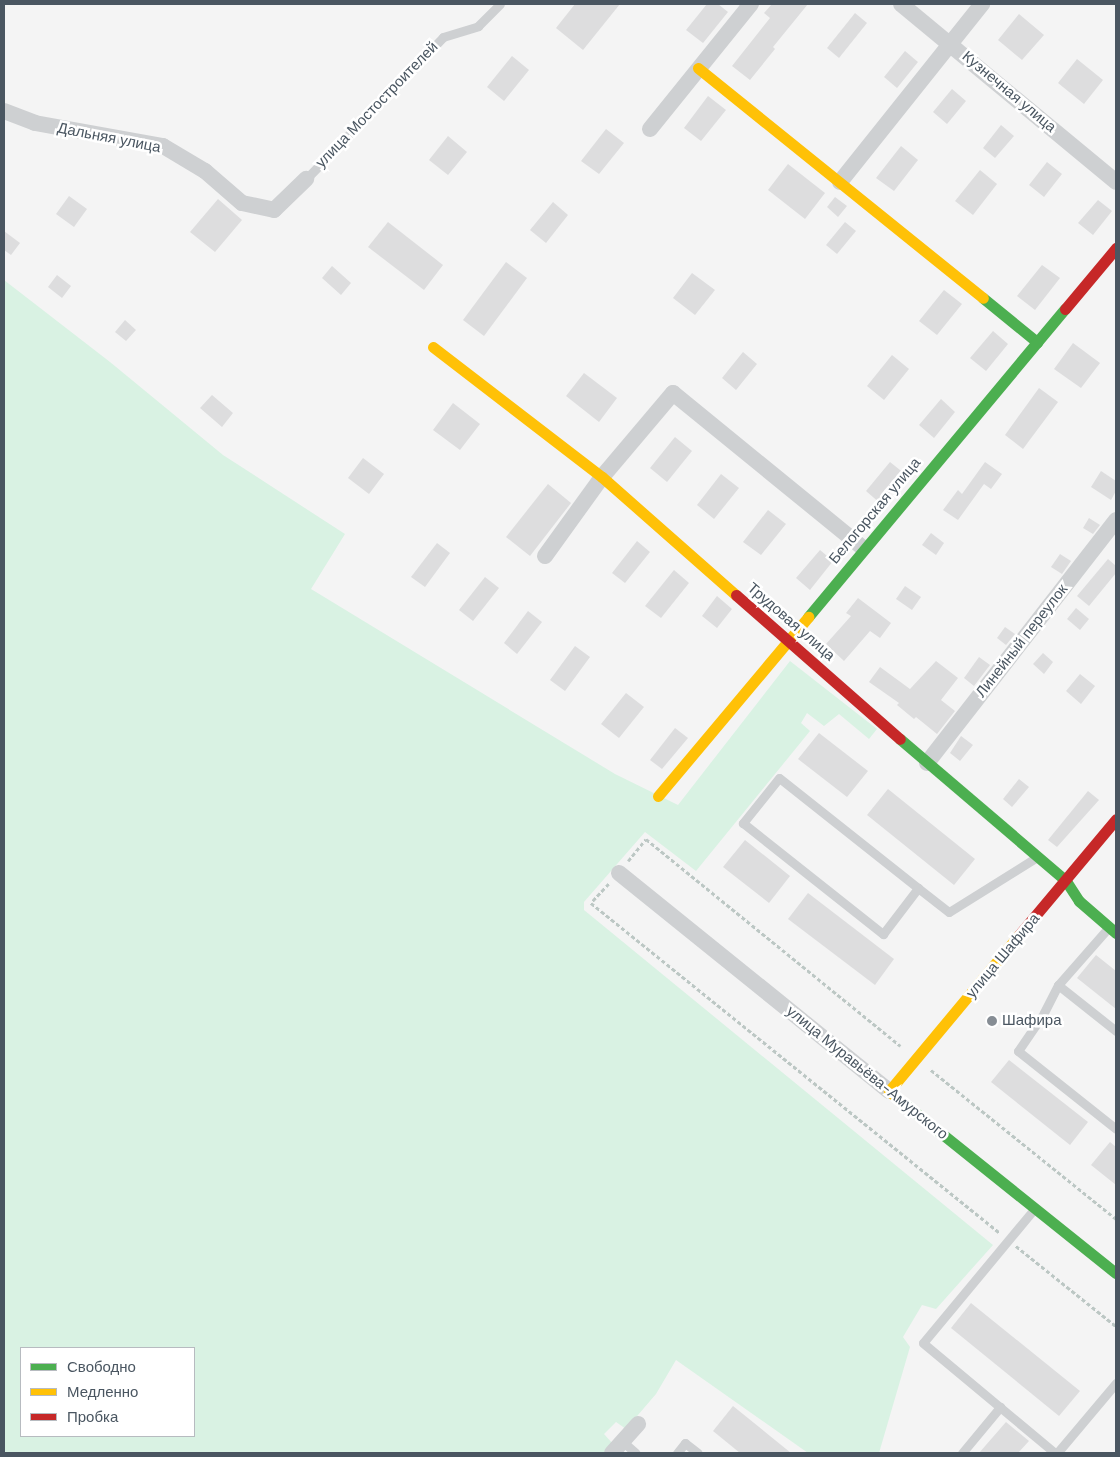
<!DOCTYPE html>
<meta charset="utf-8">
<style>
body{margin:0}
#map{position:relative;width:1120px;height:1457px;overflow:hidden;background:#f4f4f4;font-family:"DM Sans",sans-serif}
div>[style]{position:absolute}
.green>*{inset:0;background:#d9f2e3}
.building>*{inset:0;background:#ddddde}
.path>*{height:2.5px;margin-top:-1.25px;transform-origin:0;background:repeating-linear-gradient(90deg,#bcc7c4 0 4px,transparent 0 6.5px)}
.lane>*{height:9px;margin:-4.5px;padding:0 4.5px;transform-origin:4.5px;border-radius:4.5px;background:#ced0d2}
.street>*{height:16px;margin:-8px;padding:0 8px;transform-origin:8px;border-radius:8px;background:#ced0d2}
.fast>*{height:11px;margin:-5.5px;padding:0 5.5px;transform-origin:5.5px;border-radius:5.5px;background:#4caf50}
.slow>*{height:11px;margin:-5.5px;padding:0 5.5px;transform-origin:5.5px;border-radius:5.5px;background:#ffc107}
.jam>*{height:11px;margin:-5.5px;padding:0 5.5px;transform-origin:5.5px;border-radius:5.5px;background:#c62828}
.dots>*{width:14px;height:14px;translate:-50% -50%;box-sizing:border-box;border:2px solid #fff;border-radius:50%}
span{translate:-50% -50%;white-space:nowrap;text-align:center;line-height:1.15;-webkit-text-stroke:5px #fff;paint-order:stroke}
.street-label{font-size:15px;color:#4a5661}
.poi-label{font-size:15px;color:#4a5661}
.left{translate:0 -50%;text-align:left}
.frame{position:absolute;inset:0;border:5px solid #4a5661;pointer-events:none}
.legend{position:absolute;left:20px;top:1347px;width:175px;height:90px;box-sizing:border-box;background:#fff;border:1px solid #b7bbc0;margin:0;padding:6px 9px;list-style:none;font-size:15px;color:#4a5661}
.legend li{display:flex;align-items:center;gap:10px;height:25px}
.legend b{width:25px;border:1px solid #b7bbc0}
</style>
<div id="map">
<div class="green">
<i style="clip-path:polygon(evenodd,4px 280px,110px 362px,223px 455px,345px 534px,311px 589px,615px 774px,678px 805px,790px 661px,877px 729px,869px 739px,839px 714px,824px 726px,807px 713px,801px 723px,810px 731px,696px 871px,645px 832px,584px 902px,584px 910px,993px 1245px,936px 1309px,922px 1305px,903px 1337px,910px 1347px,879px 1453px,808px 1453px,676px 1360px,656px 1394px,626px 1429px,616px 1422px,604px 1434px,613px 1444px,604px 1453px,4px 1453px,4px 280px,21px 1348px,194px 1348px,194px 1436px,21px 1436px,21px 1348px)"></i>
</div>
<div class="building">
<i style="clip-path:polygon(575px 4px,620px 4px,583px 50px,556px 28px)"></i>
<i style="clip-path:polygon(707px 4px,718px 4px,728px 12px,703px 43px,686px 30px)"></i>
<i style="clip-path:polygon(772px 4px,808px 4px,773px 47px,775px 49px,750px 80px,732px 66px,770px 18px,764px 13px)"></i>
<i style="clip-path:polygon(855px 13px,867px 23px,839px 58px,827px 48px)"></i>
<i style="clip-path:polygon(1019px 14px,1044px 35px,1022px 60px,998px 40px)"></i>
<i style="clip-path:polygon(905px 51px,918px 62px,897px 88px,884px 77px)"></i>
<i style="clip-path:polygon(512px 56px,529px 70px,504px 101px,487px 87px)"></i>
<i style="clip-path:polygon(1077px 59px,1103px 80px,1084px 104px,1058px 83px)"></i>
<i style="clip-path:polygon(952px 89px,966px 101px,947px 124px,933px 112px)"></i>
<i style="clip-path:polygon(708px 96px,726px 110px,701px 141px,684px 128px)"></i>
<i style="clip-path:polygon(1001px 125px,1014px 136px,995px 158px,983px 148px)"></i>
<i style="clip-path:polygon(606px 129px,624px 143px,599px 174px,581px 161px)"></i>
<i style="clip-path:polygon(448px 136px,467px 152px,448px 175px,429px 160px)"></i>
<i style="clip-path:polygon(901px 146px,918px 160px,894px 191px,876px 178px)"></i>
<i style="clip-path:polygon(1047px 162px,1062px 174px,1044px 197px,1029px 185px)"></i>
<i style="clip-path:polygon(788px 164px,825px 193px,805px 219px,768px 190px)"></i>
<i style="clip-path:polygon(980px 170px,997px 184px,973px 215px,955px 201px)"></i>
<i style="clip-path:polygon(69px 196px,87px 209px,74px 227px,56px 214px)"></i>
<i style="clip-path:polygon(835px 197px,847px 206px,838px 217px,827px 207px)"></i>
<i style="clip-path:polygon(218px 199px,242px 220px,215px 252px,190px 232px)"></i>
<i style="clip-path:polygon(1098px 200px,1112px 211px,1093px 235px,1078px 223px)"></i>
<i style="clip-path:polygon(553px 202px,568px 215px,546px 243px,530px 230px)"></i>
<i style="clip-path:polygon(388px 222px,443px 265px,424px 290px,368px 247px)"></i>
<i style="clip-path:polygon(845px 222px,856px 231px,837px 254px,826px 245px)"></i>
<i style="clip-path:polygon(4px 231px,20px 243px,11px 255px,4px 250px)"></i>
<i style="clip-path:polygon(506px 262px,527px 278px,484px 336px,463px 320px)"></i>
<i style="clip-path:polygon(1042px 265px,1060px 278px,1035px 310px,1017px 296px)"></i>
<i style="clip-path:polygon(332px 266px,351px 283px,341px 295px,322px 278px)"></i>
<i style="clip-path:polygon(692px 273px,715px 290px,695px 315px,673px 298px)"></i>
<i style="clip-path:polygon(57px 275px,71px 286px,62px 298px,48px 287px)"></i>
<i style="clip-path:polygon(944px 290px,962px 304px,937px 335px,919px 321px)"></i>
<i style="clip-path:polygon(125px 320px,136px 330px,126px 341px,115px 332px)"></i>
<i style="clip-path:polygon(993px 331px,1008px 344px,986px 371px,970px 358px)"></i>
<i style="clip-path:polygon(1073px 343px,1100px 363px,1081px 388px,1054px 369px)"></i>
<i style="clip-path:polygon(743px 352px,757px 364px,736px 390px,722px 378px)"></i>
<i style="clip-path:polygon(892px 355px,909px 369px,884px 400px,867px 386px)"></i>
<i style="clip-path:polygon(584px 373px,617px 398px,599px 422px,566px 396px)"></i>
<i style="clip-path:polygon(1039px 388px,1058px 402px,1023px 449px,1005px 435px)"></i>
<i style="clip-path:polygon(212px 395px,233px 413px,222px 427px,200px 408px)"></i>
<i style="clip-path:polygon(941px 399px,955px 412px,934px 438px,919px 425px)"></i>
<i style="clip-path:polygon(453px 403px,480px 424px,460px 450px,433px 430px)"></i>
<i style="clip-path:polygon(675px 437px,692px 451px,667px 482px,650px 468px)"></i>
<i style="clip-path:polygon(363px 458px,384px 474px,369px 494px,348px 478px)"></i>
<i style="clip-path:polygon(890px 462px,905px 474px,881px 504px,866px 491px)"></i>
<i style="clip-path:polygon(985px 462px,1002px 474px,991px 489px,984px 484px,958px 520px,943px 510px,958px 490px,962px 494px)"></i>
<i style="clip-path:polygon(1101px 471px,1116px 481px,1116px 491px,1111px 500px,1091px 487px)"></i>
<i style="clip-path:polygon(721px 474px,739px 488px,714px 519px,697px 505px)"></i>
<i style="clip-path:polygon(548px 484px,571px 503px,530px 556px,506px 537px)"></i>
<i style="clip-path:polygon(768px 510px,786px 524px,761px 555px,743px 542px)"></i>
<i style="clip-path:polygon(1089px 518px,1100px 525px,1093px 534px,1083px 528px)"></i>
<i style="clip-path:polygon(931px 533px,944px 543px,936px 555px,922px 545px)"></i>
<i style="clip-path:polygon(637px 541px,650px 552px,625px 583px,612px 573px)"></i>
<i style="clip-path:polygon(437px 543px,450px 553px,425px 587px,411px 577px)"></i>
<i style="clip-path:polygon(820px 550px,833px 561px,810px 590px,796px 578px)"></i>
<i style="clip-path:polygon(1060px 554px,1071px 561px,1062px 574px,1051px 567px)"></i>
<i style="clip-path:polygon(1108px 559px,1116px 566px,1116px 573px,1089px 606px,1077px 596px)"></i>
<i style="clip-path:polygon(674px 570px,689px 583px,661px 618px,645px 606px)"></i>
<i style="clip-path:polygon(485px 577px,499px 588px,473px 621px,459px 610px)"></i>
<i style="clip-path:polygon(905px 586px,921px 597px,912px 610px,896px 599px)"></i>
<i style="clip-path:polygon(717px 596px,732px 609px,717px 628px,702px 616px)"></i>
<i style="clip-path:polygon(858px 598px,891px 623px,880px 638px,870px 631px,844px 661px,826px 644px,851px 616px,846px 613px)"></i>
<i style="clip-path:polygon(1076px 608px,1089px 619px,1080px 630px,1067px 619px)"></i>
<i style="clip-path:polygon(528px 611px,542px 622px,517px 654px,504px 643px)"></i>
<i style="clip-path:polygon(1005px 627px,1015px 634px,1006px 645px,997px 638px)"></i>
<i style="clip-path:polygon(575px 646px,590px 657px,565px 691px,550px 680px)"></i>
<i style="clip-path:polygon(1043px 653px,1053px 662px,1044px 674px,1033px 664px)"></i>
<i style="clip-path:polygon(979px 657px,990px 665px,974px 686px,964px 678px)"></i>
<i style="clip-path:polygon(936px 661px,958px 678px,941px 700px,955px 711px,937px 734px,916px 717px,914px 719px,897px 705px,899px 703px,869px 682px,880px 667px,910px 689px)"></i>
<i style="clip-path:polygon(1080px 674px,1095px 686px,1081px 704px,1066px 691px)"></i>
<i style="clip-path:polygon(626px 693px,644px 707px,619px 738px,601px 724px)"></i>
<i style="clip-path:polygon(675px 728px,688px 738px,662px 769px,650px 760px)"></i>
<i style="clip-path:polygon(819px 733px,868px 771px,847px 797px,798px 759px)"></i>
<i style="clip-path:polygon(961px 736px,973px 745px,960px 761px,950px 753px)"></i>
<i style="clip-path:polygon(1019px 779px,1029px 787px,1012px 807px,1003px 799px)"></i>
<i style="clip-path:polygon(888px 789px,975px 859px,954px 885px,867px 815px)"></i>
<i style="clip-path:polygon(1088px 791px,1099px 800px,1057px 847px,1048px 840px)"></i>
<i style="clip-path:polygon(745px 840px,790px 876px,769px 903px,723px 867px)"></i>
<i style="clip-path:polygon(808px 893px,894px 959px,875px 985px,788px 919px)"></i>
<i style="clip-path:polygon(1096px 955px,1116px 971px,1116px 1009px,1077px 978px)"></i>
<i style="clip-path:polygon(1009px 1060px,1088px 1122px,1070px 1145px,991px 1082px)"></i>
<i style="clip-path:polygon(1110px 1142px,1116px 1147px,1116px 1185px,1091px 1165px)"></i>
<i style="clip-path:polygon(971px 1303px,1080px 1391px,1059px 1416px,951px 1328px)"></i>
<i style="clip-path:polygon(733px 1406px,791px 1453px,740px 1453px,713px 1431px)"></i>
<i style="clip-path:polygon(1006px 1422px,1029px 1441px,1018px 1453px,979px 1453px)"></i>
</div>
<div class="path">
<i style="left:628px;top:861px;width:28px;rotate:-51deg"></i>
<i style="left:646px;top:839px;width:328px;rotate:39.1deg"></i>
<i style="left:609px;top:884px;width:26px;rotate:133deg"></i>
<i style="left:591px;top:903px;width:526px;rotate:38.9deg"></i>
<i style="left:931px;top:1070px;width:238px;rotate:38.8deg"></i>
<i style="left:1016px;top:1246px;width:128px;rotate:38.7deg"></i>
</div>
<div class="lane">
<i style="left:306px;top:179px;width:197px;rotate:-46deg"></i>
<i style="left:443px;top:37px;width:37px;rotate:-17deg"></i>
<i style="left:478px;top:26px;width:31px;rotate:-45deg"></i>
<i style="left:918px;top:888px;width:177px;rotate:-141.6deg"></i>
<i style="left:779px;top:778px;width:58px;rotate:128.7deg"></i>
<i style="left:743px;top:823px;width:179px;rotate:38.4deg"></i>
<i style="left:883px;top:934px;width:58px;rotate:-52.7deg"></i>
<i style="left:918px;top:888px;width:39px;rotate:38deg"></i>
<i style="left:949px;top:912px;width:104px;rotate:-32deg"></i>
<i style="left:1109px;top:927px;width:77px;rotate:131.3deg"></i>
<i style="left:1058px;top:985px;width:31px;rotate:117deg"></i>
<i style="left:1044px;top:1013px;width:46px;rotate:124.4deg"></i>
<i style="left:1018px;top:1051px;width:125px;rotate:38.5deg"></i>
<i style="left:1058px;top:985px;width:74px;rotate:38.4deg"></i>
<i style="left:1035px;top:1208px;width:175px;rotate:129.7deg"></i>
<i style="left:923px;top:1343px;width:172px;rotate:39.8deg"></i>
<i style="left:622px;top:1441px;width:18px;rotate:41deg"></i>
<i style="left:677px;top:1453px;width:13px;rotate:-51deg"></i>
<i style="left:685px;top:1443px;width:16px;rotate:38deg"></i>
<i style="left:962px;top:1453px;width:60px;rotate:-50.4deg"></i>
<i style="left:1057px;top:1453px;width:92px;rotate:-49.9deg"></i>
</div>
<div class="street">
<i style="left:901px;top:4px;width:279px;rotate:39.6deg"></i>
<i style="left:4px;top:111px;width:33px;rotate:21deg"></i>
<i style="left:35px;top:123px;width:130px;rotate:10.2deg"></i>
<i style="left:163px;top:146px;width:49px;rotate:30.8deg"></i>
<i style="left:205px;top:171px;width:49px;rotate:40.9deg"></i>
<i style="left:242px;top:203px;width:33px;rotate:12deg"></i>
<i style="left:274px;top:210px;width:45px;rotate:-44.1deg"></i>
<i style="left:650px;top:129px;width:161px;rotate:-51.1deg"></i>
<i style="left:840px;top:182px;width:228px;rotate:-51.4deg"></i>
<i style="left:545px;top:556px;width:97px;rotate:-54.2deg"></i>
<i style="left:602px;top:477px;width:110px;rotate:-49.8deg"></i>
<i style="left:673px;top:393px;width:245px;rotate:39.2deg"></i>
<i style="left:927px;top:763px;width:308px;rotate:-52.1deg"></i>
<i style="left:619px;top:873px;width:347px;rotate:38.9deg"></i>
<i style="left:612px;top:1453px;width:39px;rotate:-48deg"></i>
</div>
<div class="fast">
<i style="left:983px;top:298px;width:70px;rotate:39.2deg"></i>
<i style="left:808px;top:617px;width:401px;rotate:-50.2deg"></i>
<i style="left:900px;top:739px;width:218px;rotate:40.5deg"></i>
<i style="left:1066px;top:881px;width:24px;rotate:57deg"></i>
<i style="left:1079px;top:901px;width:49px;rotate:40.9deg"></i>
<i style="left:901px;top:1101px;width:275px;rotate:38.7deg"></i>
</div>
<div class="slow">
<i style="left:698px;top:68px;width:366px;rotate:38.9deg"></i>
<i style="left:433px;top:347px;width:213px;rotate:37.6deg"></i>
<i style="left:602px;top:477px;width:179px;rotate:41.4deg"></i>
<i style="left:658px;top:796px;width:234px;rotate:-50deg"></i>
<i style="left:901px;top:1101px;width:16px;rotate:-140deg"></i>
<i style="left:889px;top:1091px;width:203px;rotate:-50.2deg"></i>
</div>
<div class="jam">
<i style="left:1065px;top:309px;width:80px;rotate:-50.1deg"></i>
<i style="left:736px;top:595px;width:218px;rotate:41.3deg"></i>
<i style="left:1019px;top:935px;width:151px;rotate:-50.1deg"></i>
</div>
<div class="dots">
<i style="left:992px;top:1021px;background:#868d94"></i>
</div>
<div class="street-label">
<span style="left:1009px;top:92px;rotate:40deg">Кузнечная улица</span>
<span style="left:377px;top:105px;rotate:-46deg">улица Мостостроителей</span>
<span style="left:109px;top:138px;rotate:11deg">Дальняя улица</span>
<span style="left:875px;top:511px;rotate:-50deg">Белогорская улица</span>
<span style="left:791px;top:622px;rotate:41deg">Трудовая улица</span>
<span style="left:1022px;top:641px;rotate:-52deg">Линейный переулок</span>
<span style="left:1003px;top:956px;rotate:-50deg">улица Шафира</span>
<span style="left:867px;top:1073px;rotate:39deg">улица Муравьёва-Амурского</span>
</div>
<div class="poi-label">
<span class="left" style="left:1002px;top:1021px">Шафира</span>
</div>
<div class="frame"></div>
<ul class="legend">
<li><b style="height:6px;background:#4caf50"></b>Свободно</li>
<li><b style="height:6px;background:#ffc107"></b>Медленно</li>
<li><b style="height:6px;background:#c62828"></b>Пробка</li>
</ul>
</div>
